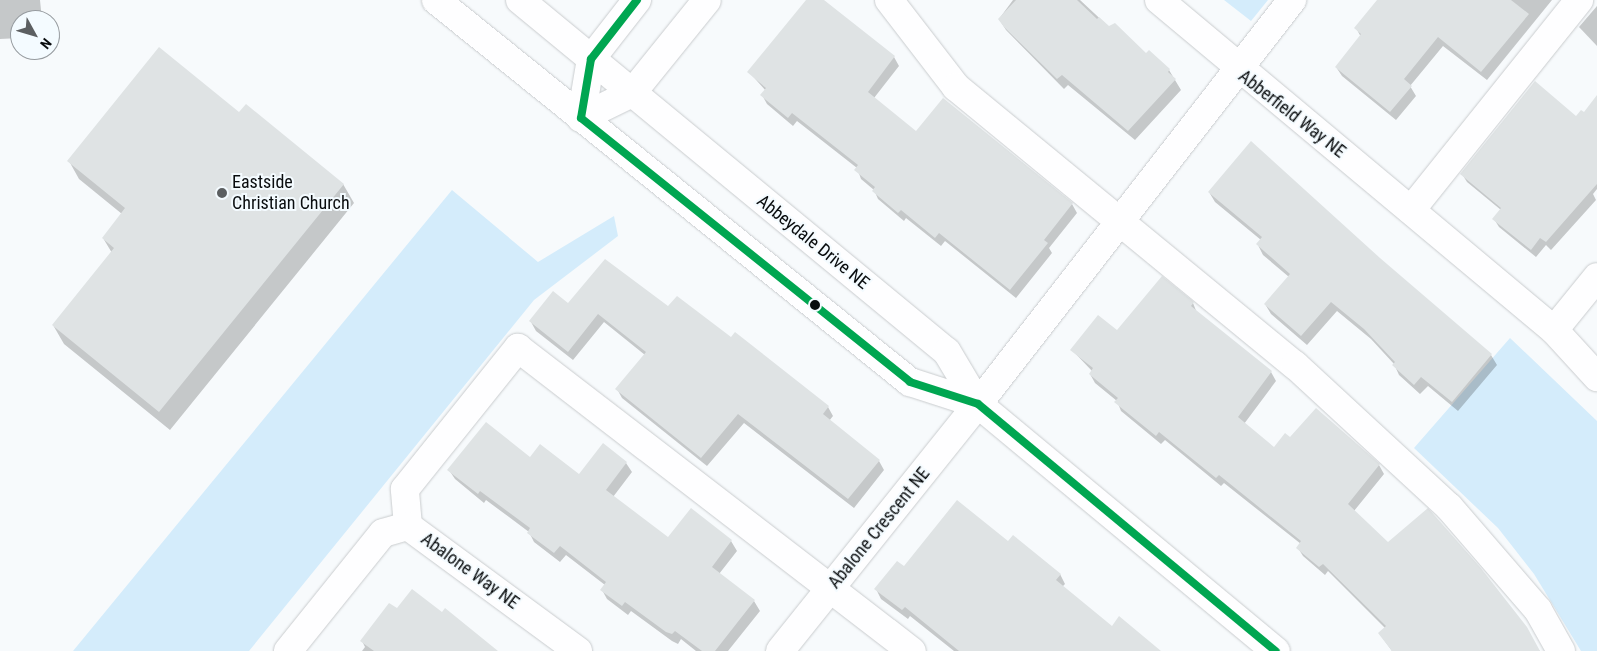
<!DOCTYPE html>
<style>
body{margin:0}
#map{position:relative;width:1597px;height:651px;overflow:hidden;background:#f7fafc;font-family:"Roboto Condensed",sans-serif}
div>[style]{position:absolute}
.green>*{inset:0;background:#d4ecfb}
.shadow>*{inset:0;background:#0003}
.building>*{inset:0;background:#dfe3e4}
.roads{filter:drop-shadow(0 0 1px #c9ccce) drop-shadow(0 0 1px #c9ccce)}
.minor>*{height:28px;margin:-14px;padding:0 14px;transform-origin:14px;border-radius:14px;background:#fefeff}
.bus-1>*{height:8px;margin:-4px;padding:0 4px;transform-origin:4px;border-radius:4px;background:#00a651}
.dots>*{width:14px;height:14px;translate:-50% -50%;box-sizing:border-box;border:2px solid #f4fbff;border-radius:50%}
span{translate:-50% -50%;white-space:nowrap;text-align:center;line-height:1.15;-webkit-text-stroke:4px #f4fbff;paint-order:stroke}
.street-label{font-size:18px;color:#090c0e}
.poi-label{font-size:18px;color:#090c0e}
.left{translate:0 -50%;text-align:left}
.north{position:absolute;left:10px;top:10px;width:50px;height:50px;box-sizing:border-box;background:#f4fbff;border:1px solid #969b9f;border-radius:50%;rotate:129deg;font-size:14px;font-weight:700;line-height:20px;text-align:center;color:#090c0e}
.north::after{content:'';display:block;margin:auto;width:18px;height:22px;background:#5c5f61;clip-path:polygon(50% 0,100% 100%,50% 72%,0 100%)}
</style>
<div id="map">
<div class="green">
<i style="clip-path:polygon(1224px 0,1268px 0,1251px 21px)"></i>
<i style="clip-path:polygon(452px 190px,538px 262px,614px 216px,618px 236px,534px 300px,249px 651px,73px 651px)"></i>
<i style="clip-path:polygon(1510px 338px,1597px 421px,1597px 651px,1581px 651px,1534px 574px,1498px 528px,1414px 448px)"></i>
</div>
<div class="shadow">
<i style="clip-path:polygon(0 0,40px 0,42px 20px,20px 20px,20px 38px,0 39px)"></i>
<i style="clip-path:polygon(808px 0,823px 0,894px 57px,899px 66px,874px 98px,916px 133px,1072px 204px,1077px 213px,1049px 248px,1052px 253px,1016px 298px,945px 241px,941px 246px,906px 218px,904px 221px,878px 199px,874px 190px,861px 179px,857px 168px,797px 121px,793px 126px,767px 104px,762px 95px,766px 91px,749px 72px)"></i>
<i style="clip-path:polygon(1013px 0,1080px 0,1109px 27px,1169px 70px,1181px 90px,1135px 140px,1068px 85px,1064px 89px,1006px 30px,999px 19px)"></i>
<i style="clip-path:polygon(1387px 0,1552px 0,1487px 80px,1443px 46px,1410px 86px,1416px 96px,1396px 120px,1342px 76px,1336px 67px,1361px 37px,1356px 28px)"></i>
<i style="clip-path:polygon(1597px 6px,1597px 46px,1579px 27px)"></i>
<i style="clip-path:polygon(1597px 97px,1597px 189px,1593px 194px,1596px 200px,1551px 250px,1546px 245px,1536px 257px,1499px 227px,1494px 219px,1501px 210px,1467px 182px,1462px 174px,1584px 114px)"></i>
<i style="clip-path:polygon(240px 114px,343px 184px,354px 203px,170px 430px,64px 344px,53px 325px,112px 253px,103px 238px,122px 214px,79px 179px,69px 161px)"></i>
<i style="clip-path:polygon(1209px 192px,1379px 259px,1491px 355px,1497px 365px,1458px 411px,1428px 386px,1420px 394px,1399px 375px,1394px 364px,1371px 339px,1337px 311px,1307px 345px,1271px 314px,1265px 304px,1289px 277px,1263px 255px,1258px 245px,1261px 240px,1215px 202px)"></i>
<i style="clip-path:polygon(1162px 278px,1193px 303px,1197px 313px,1271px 372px,1276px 381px,1244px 424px,1274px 448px,1290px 439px,1379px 465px,1384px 474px,1354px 511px,1388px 544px,1540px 651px,1392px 651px,1379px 633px,1385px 628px,1328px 571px,1325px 575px,1303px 556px,1298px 548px,1301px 544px,1224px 483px,1221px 486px,1165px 440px,1161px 444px,1121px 411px,1117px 401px,1095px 383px,1090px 374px,1092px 371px,1072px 350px,1117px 332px)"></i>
<i style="clip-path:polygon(569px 305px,668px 308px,731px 338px,828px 407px,833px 416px,829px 421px,879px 461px,884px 470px,854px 508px,744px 423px,707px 466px,622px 398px,617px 389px,645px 355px,604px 322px,573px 360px,536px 331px,531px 322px)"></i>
<i style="clip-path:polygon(530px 459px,579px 475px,626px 463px,632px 472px,613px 497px,668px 539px,731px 541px,737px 551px,719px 574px,754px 601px,760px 611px,728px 651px,696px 651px,681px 639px,678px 644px,672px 641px,631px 611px,628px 615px,607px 599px,602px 590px,605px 585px,566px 555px,560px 562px,534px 542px,529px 532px,486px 500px,484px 503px,455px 479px,449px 470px)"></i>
<i style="clip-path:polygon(1008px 542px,1060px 574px,1065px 584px,1062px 587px,1112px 627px,1160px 651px,954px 651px,910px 616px,908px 619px,881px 599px,876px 589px,904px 567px)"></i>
<i style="clip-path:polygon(397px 610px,442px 614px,497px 651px,362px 651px,365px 647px,362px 641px)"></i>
</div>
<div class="building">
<i style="clip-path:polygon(806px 0,824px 0,895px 56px,868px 92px,916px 131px,943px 98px,1073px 203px,1044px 240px,1048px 243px,1010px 290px,939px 233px,935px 238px,901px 210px,898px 213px,872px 191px,875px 187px,854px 170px,858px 165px,792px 113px,788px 118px,760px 95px,766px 88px,747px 72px)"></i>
<i style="clip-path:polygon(1016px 0,1077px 0,1097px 19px,1099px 17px,1109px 26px,1115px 23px,1146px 53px,1149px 50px,1170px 69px,1168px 72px,1176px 79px,1128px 131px,1062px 75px,1057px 79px,1004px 27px,998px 19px)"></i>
<i style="clip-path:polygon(1377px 0,1511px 0,1529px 14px,1481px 72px,1438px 37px,1404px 79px,1412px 86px,1390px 112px,1335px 67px,1361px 34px,1354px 28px)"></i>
<i style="clip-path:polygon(159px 47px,239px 112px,246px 104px,344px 184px,159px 412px,52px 325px,114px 248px,102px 238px,125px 208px,67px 161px)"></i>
<i style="clip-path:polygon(1535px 81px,1576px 116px,1581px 110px,1584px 112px,1597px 95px,1597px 184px,1546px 242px,1540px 238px,1531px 250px,1492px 219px,1501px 208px,1460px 174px)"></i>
<i style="clip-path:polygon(1251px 141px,1380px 258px,1492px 354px,1452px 402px,1421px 377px,1414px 385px,1392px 365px,1395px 362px,1364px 329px,1331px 302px,1301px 336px,1264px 304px,1290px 274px,1256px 244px,1262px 237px,1208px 192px)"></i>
<i style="clip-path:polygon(605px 259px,668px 306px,677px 296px,731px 337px,735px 332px,829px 406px,823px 414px,880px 460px,848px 499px,738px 414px,701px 458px,615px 389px,646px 352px,598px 314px,568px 352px,529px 321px,553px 291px,568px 303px)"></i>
<i style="clip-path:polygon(1162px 276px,1194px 302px,1191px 306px,1272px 371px,1238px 417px,1274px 447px,1285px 433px,1290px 437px,1316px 408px,1380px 464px,1348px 504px,1388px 542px,1428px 508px,1480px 567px,1527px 627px,1540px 651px,1392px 651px,1378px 633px,1386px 626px,1323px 564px,1319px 567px,1296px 548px,1301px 541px,1219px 475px,1216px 478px,1159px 432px,1156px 436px,1114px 402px,1118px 398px,1089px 374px,1093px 368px,1070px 350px,1098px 315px,1117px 330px)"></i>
<i style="clip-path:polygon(486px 422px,530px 457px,540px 444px,579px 474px,603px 443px,627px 462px,606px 490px,668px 537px,691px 508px,732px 540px,712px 567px,755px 600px,715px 651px,702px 651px,675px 631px,672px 634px,666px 632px,625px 602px,622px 606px,600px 590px,606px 582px,560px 546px,554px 553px,527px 533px,530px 528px,480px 491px,478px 494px,447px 470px)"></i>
<i style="clip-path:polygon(957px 500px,1008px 541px,1013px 535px,1061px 574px,1056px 580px,1112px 626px,1119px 616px,1161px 651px,959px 651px,905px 607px,902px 610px,874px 589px,897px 561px,904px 566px)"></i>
<i style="clip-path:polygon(412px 589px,442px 612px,445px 608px,498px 651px,374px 651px,360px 641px,389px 603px,397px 608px)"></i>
</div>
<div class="roads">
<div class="minor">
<i style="left:436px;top:0;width:609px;rotate:38.87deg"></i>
<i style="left:910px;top:382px;width:71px;rotate:17.9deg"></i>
<i style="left:520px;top:0;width:553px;rotate:39.5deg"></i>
<i style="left:947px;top:352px;width:61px;rotate:59.2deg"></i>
<i style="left:978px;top:404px;width:387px;rotate:39.7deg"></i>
<i style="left:889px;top:0;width:110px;rotate:52.4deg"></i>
<i style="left:956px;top:87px;width:438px;rotate:39.4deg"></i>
<i style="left:1295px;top:365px;width:209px;rotate:42.7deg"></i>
<i style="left:1449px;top:507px;width:136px;rotate:49.2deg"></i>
<i style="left:1538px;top:610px;width:47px;rotate:60.7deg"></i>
<i style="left:1159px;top:0;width:515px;rotate:39.88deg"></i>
<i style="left:1554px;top:330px;width:64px;rotate:47.5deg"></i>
<i style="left:581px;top:118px;width:57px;rotate:-26.1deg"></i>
<i style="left:632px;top:93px;width:119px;rotate:-51.1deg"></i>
<i style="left:581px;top:118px;width:60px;rotate:-80.4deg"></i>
<i style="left:591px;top:59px;width:75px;rotate:-52.1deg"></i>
<i style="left:1411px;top:210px;width:269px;rotate:-51.3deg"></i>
<i style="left:1554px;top:330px;width:68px;rotate:-50.9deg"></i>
<i style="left:408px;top:526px;width:37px;rotate:-95deg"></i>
<i style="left:405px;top:489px;width:181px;rotate:-51.3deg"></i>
<i style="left:518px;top:348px;width:497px;rotate:37.6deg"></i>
<i style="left:288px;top:651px;width:151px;rotate:-51.2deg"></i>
<i style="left:383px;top:533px;width:26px;rotate:-16deg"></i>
<i style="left:408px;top:526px;width:211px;rotate:36.3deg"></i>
<i style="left:780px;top:651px;width:317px;rotate:-51.3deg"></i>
<i style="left:978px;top:404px;width:512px;rotate:-52.14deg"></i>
</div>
</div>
<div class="bus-1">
<i style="left:637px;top:0;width:75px;rotate:127.9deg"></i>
<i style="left:591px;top:59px;width:60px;rotate:99.6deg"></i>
<i style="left:581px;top:118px;width:422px;rotate:38.7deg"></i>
<i style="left:910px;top:382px;width:71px;rotate:17.9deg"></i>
<i style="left:978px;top:404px;width:387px;rotate:39.7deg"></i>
</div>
<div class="dots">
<i style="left:222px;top:193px;background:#5c5f61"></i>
<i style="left:815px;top:305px;background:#090c0e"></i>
</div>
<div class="street-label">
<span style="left:1292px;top:114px;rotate:38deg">Abberfield Way NE</span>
<span style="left:813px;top:242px;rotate:39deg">Abbeydale Drive NE</span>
<span style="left:879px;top:528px;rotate:-51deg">Abalone Crescent NE</span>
<span style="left:470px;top:571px;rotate:36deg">Abalone Way NE</span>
</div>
<div class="poi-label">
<span class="left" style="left:232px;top:193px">Eastside<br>Christian Church</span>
</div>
<div class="north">N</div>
</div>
